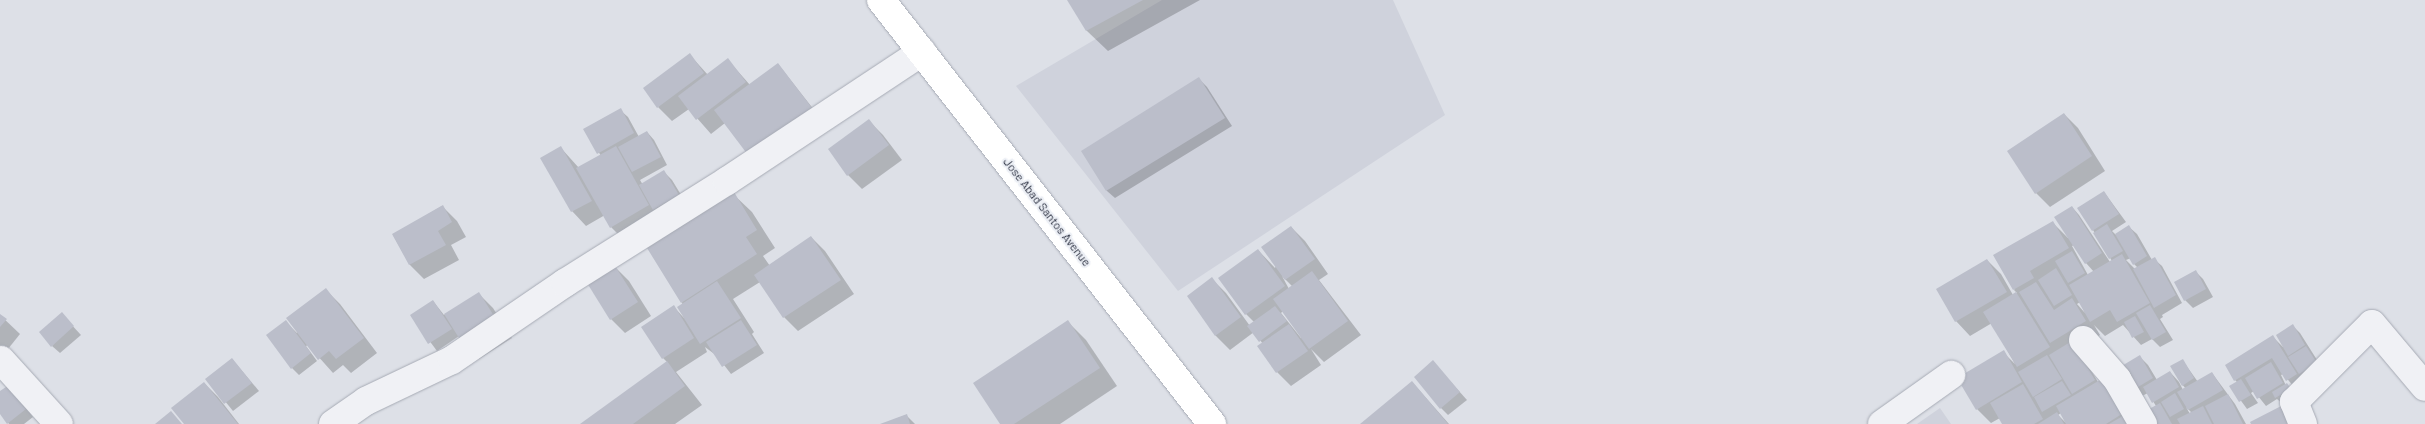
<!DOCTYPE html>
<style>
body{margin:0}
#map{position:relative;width:2425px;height:424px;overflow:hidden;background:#dde0e7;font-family:Barlow,sans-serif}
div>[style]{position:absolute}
.built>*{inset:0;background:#cfd2dc}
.shadow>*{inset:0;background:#0003}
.building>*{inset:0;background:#bbbeca}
.roads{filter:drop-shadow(0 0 1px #a6aab4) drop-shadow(0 0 1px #a6aab4)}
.minor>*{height:28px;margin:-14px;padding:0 14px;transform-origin:14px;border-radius:14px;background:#f0f1f5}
.trunk>*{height:28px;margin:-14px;padding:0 14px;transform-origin:14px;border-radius:14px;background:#fff}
span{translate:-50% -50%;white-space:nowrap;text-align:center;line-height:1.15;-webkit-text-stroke:4.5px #eceff5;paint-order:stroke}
.street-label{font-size:12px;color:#272c3d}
</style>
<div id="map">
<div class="built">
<i style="clip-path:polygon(1162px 0,1393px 0,1445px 115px,1178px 291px,1016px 86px)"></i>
<i style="clip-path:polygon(1940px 408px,1951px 424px,1917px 424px)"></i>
</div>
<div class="shadow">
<i style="clip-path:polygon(1069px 0,1200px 0,1108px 51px,1087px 31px)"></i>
<i style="clip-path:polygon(690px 55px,708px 75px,728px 60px,750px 85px,778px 64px,822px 120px,725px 123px,711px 134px,689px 109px,672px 121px,658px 107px)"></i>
<i style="clip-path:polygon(1199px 79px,1207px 87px,1232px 126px,1115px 198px,1107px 191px,1083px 151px)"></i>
<i style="clip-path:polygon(620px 110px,628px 117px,639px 137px,647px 132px,654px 140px,667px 165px,640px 180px,643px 185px,664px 172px,672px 180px,686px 203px,625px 241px,611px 227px,605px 215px,586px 226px,572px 211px,561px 148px,579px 168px,601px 156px,585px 129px)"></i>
<i style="clip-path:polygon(2064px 114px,2078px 128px,2105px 171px,2050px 207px,2036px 193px)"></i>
<i style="clip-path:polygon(869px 121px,883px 135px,902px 160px,862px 189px,848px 175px,830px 150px)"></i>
<i style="clip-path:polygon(evenodd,2104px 192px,2126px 222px,2112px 231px,2116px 235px,2129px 227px,2137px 234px,2152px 260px,2154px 259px,2162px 266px,2182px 303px,2162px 315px,2163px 317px,2160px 319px,2173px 340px,2160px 347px,2152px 339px,2141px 345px,2123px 325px,2105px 336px,2094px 325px,2100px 335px,2078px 349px,2098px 382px,2137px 424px,2004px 424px,2000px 418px,1991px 423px,1977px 409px,2003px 352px,2015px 364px,1992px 323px,1970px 336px,1956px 321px,1938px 290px,1987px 260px,2001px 274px,2013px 295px,2017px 293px,2014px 290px,2052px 222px,2068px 238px,2072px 207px,2079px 215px,2110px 262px,2112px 261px,2093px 230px,2104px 192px,2074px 245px,2086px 263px,2094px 272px,2088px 275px,2072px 246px,2074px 245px,2104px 192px,2131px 258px,2134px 264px,2138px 268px,2135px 269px,2126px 260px,2131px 258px,2104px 192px,2080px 302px,2085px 313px,2077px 304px,2080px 302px,2104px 192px,2061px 413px,2066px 423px,2058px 415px,2061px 413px)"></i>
<i style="clip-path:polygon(733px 194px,752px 212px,775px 248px,763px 256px,770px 266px,811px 237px,825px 251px,854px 294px,798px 331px,784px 317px,760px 282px,733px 299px,754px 332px,752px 334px,764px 353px,731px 374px,717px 356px,705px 347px,707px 352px,676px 372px,702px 405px,675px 424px,583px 424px,667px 362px,663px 358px,674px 307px,684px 318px,682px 302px)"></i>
<i style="clip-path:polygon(442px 206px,457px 221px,466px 237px,451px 245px,459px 260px,424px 279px,410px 265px,393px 235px)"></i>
<i style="clip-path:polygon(evenodd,1291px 227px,1305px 241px,1328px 274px,1319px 280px,1361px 335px,1324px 362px,1311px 349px,1321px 365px,1291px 386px,1277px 372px,1263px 344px,1254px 332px,1230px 350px,1216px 336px,1188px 296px,1212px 279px,1226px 293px,1250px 326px,1254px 322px,1246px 314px,1258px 250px,1275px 268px,1291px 227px,1282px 276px,1293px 287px,1289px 289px,1282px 276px,1291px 227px,1283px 311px,1302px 337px,1301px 338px,1281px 313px,1283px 311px)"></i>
<i style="clip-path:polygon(615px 267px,629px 281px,651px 316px,625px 333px,611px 319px)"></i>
<i style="clip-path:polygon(2196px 272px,2203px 279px,2213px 297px,2193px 308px,2185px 300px)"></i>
<i style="clip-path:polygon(326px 290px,340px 304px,377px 353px,351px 373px,343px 365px,333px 373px,308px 345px,306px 346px,317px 361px,299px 375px,292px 368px,286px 322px,297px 333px)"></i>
<i style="clip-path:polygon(479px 294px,493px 308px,512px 338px,479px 359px,459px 336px,437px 351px,411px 316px,433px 301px,444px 315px)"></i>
<i style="clip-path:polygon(0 315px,20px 334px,0 359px)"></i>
<i style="clip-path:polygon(69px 322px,81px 335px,60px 353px,52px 346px)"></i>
<i style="clip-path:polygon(1068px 322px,1086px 340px,1117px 386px,1060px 424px,1001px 424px)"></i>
<i style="clip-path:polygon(2293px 326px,2300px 333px,2324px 371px,2301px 395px,2283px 374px,2281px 375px,2304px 424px,2252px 424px,2285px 406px,2277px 399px,2266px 406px,2254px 391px,2251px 393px,2258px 403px,2247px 409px,2231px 387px,2238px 383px,2235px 380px,2273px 337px,2283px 347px)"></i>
<i style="clip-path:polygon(evenodd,2140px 357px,2148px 365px,2157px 380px,2170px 372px,2179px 382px,2183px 390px,2186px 389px,2181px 383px,2183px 361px,2198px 382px,2212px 373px,2235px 404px,2246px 424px,2147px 424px,2156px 406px,2148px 393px,2136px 399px,2140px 357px,2186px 407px,2192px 413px,2190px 414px,2186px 407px)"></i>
<i style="clip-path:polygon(232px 359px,259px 391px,233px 411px,207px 379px)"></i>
<i style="clip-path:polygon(1440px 370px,1467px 400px,1448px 415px,1441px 408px)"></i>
<i style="clip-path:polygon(1412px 382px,1449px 424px,1362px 424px)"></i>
<i style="clip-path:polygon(204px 383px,218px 397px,239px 424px,185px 424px)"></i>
<i style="clip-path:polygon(0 392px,16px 394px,33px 417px,24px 424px,9px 424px,0 411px)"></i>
<i style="clip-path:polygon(906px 415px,915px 424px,883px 424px)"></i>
</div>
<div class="building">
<i style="clip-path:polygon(1067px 0,1143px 0,1086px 31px)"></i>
<i style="clip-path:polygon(690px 53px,704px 73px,657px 108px,643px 88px)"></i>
<i style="clip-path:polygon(728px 58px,746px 82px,696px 120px,678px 96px)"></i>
<i style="clip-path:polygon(778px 63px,815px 112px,751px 159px,714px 110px)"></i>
<i style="clip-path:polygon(1199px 77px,1225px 118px,1106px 191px,1081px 151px)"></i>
<i style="clip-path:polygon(621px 108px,634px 133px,597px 154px,583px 129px)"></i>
<i style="clip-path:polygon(2064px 113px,2092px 156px,2035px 194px,2007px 151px)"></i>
<i style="clip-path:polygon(869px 119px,889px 145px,847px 176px,828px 149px)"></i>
<i style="clip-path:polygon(647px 131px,661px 157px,632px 172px,618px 147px)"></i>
<i style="clip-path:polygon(561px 146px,592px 201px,571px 212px,540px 158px)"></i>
<i style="clip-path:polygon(616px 146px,649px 205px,610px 228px,576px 168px)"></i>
<i style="clip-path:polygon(664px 170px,679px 195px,653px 210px,639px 185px)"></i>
<i style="clip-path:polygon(2104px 191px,2119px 214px,2092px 231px,2077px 208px)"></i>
<i style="clip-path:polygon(734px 192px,757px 230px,746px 237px,757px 254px,681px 303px,647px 248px)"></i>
<i style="clip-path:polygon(443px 205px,452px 222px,438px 231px,446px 245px,409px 265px,392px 234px)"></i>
<i style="clip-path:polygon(2072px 206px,2102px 253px,2085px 264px,2054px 217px)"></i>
<i style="clip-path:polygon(2053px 221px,2069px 248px,2030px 271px,2034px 278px,2013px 290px,1993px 255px)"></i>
<i style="clip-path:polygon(2107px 224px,2123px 251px,2109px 259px,2093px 233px)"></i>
<i style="clip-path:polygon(2129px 225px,2147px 256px,2133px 265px,2115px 234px)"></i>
<i style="clip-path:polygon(1291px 226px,1315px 259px,1285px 280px,1261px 247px)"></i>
<i style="clip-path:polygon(811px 236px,841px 280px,783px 318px,754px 275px)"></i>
<i style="clip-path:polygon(1258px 249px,1285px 286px,1245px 315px,1218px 278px)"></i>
<i style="clip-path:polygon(2072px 251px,2085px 273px,2068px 283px,2055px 261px)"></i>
<i style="clip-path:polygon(2122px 254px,2150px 303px,2117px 322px,2110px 310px,2090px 322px,2069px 285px)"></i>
<i style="clip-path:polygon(2155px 257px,2176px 295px,2154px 308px,2133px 269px)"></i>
<i style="clip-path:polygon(1987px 259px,2007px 292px,1955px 322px,1936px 289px)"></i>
<i style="clip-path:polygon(615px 266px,638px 302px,610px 320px,587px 283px)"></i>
<i style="clip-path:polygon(2056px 268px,2072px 295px,2054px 306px,2038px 280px)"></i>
<i style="clip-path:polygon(2196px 270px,2206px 289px,2184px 301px,2174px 282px)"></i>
<i style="clip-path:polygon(1312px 271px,1348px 321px,1309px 349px,1273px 299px)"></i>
<i style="clip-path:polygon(1212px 277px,1241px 317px,1215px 336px,1187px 296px)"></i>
<i style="clip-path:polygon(717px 281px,741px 318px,700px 344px,677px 307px)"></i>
<i style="clip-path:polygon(2036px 282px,2054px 310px,2072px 298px,2086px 321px,2050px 343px,2019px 292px)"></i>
<i style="clip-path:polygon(326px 288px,364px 338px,336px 359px,329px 351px,318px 360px,286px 318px)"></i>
<i style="clip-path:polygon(479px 292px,499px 324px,464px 346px,444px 314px)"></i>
<i style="clip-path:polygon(2016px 292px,2050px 347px,2017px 367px,1983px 312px)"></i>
<i style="clip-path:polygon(433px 300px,452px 329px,428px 344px,410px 315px)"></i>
<i style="clip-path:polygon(674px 305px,694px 338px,662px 359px,641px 327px)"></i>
<i style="clip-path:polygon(2150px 305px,2166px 332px,2152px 340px,2136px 313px)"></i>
<i style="clip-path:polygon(1275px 306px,1287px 321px,1259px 342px,1247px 326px)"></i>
<i style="clip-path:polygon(62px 312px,74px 326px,51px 347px,39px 332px)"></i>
<i style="clip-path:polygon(0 314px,7px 319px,0 327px)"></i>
<i style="clip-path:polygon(2135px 316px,2144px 332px,2132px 338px,2124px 322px)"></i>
<i style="clip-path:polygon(286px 320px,311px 353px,291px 369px,266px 335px)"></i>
<i style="clip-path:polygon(741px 320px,757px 345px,722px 367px,706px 342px)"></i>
<i style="clip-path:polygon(1068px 320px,1100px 368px,1014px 424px,1000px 424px,973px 383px)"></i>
<i style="clip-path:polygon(1289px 324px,1308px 351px,1276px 373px,1257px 346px)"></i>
<i style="clip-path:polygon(2293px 324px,2305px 345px,2288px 356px,2276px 335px)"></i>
<i style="clip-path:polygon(2273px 335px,2297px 374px,2286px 381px,2272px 358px,2234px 381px,2225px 365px)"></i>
<i style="clip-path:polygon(2072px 341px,2095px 380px,2072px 394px,2049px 355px)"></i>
<i style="clip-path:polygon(2306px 346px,2317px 363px,2299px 374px,2288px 357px)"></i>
<i style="clip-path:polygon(2004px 350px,2022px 382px,1976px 410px,1957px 378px)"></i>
<i style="clip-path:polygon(2047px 355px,2062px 379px,2033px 397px,2018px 372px)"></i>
<i style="clip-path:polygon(2140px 355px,2153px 378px,2128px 393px,2115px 370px)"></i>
<i style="clip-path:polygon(232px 358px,252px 383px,224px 404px,205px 379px)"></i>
<i style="clip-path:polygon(2183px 359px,2194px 378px,2182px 386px,2170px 366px)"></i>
<i style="clip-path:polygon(1433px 360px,1460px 392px,1440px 409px,1414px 377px)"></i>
<i style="clip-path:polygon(667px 361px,685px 386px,633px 424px,580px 424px)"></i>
<i style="clip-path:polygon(2271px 362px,2283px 383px,2257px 399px,2245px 378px)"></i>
<i style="clip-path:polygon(2170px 371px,2179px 387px,2152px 403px,2143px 387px)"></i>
<i style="clip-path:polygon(2212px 372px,2223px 390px,2188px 410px,2177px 392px)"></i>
<i style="clip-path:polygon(2105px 377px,2125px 412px,2106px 424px,2066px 424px,2056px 406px)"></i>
<i style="clip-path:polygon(2241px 379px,2251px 395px,2239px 402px,2229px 386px)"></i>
<i style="clip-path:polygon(1412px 381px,1448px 424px,1360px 424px)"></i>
<i style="clip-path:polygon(2062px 381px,2071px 395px,2042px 412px,2034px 397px)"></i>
<i style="clip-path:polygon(204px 382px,238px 424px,184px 424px,171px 408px)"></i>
<i style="clip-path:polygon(2287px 383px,2291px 389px,2275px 398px,2272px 392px)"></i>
<i style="clip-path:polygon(2023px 384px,2043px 419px,2034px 424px,2002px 424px,1990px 403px)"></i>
<i style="clip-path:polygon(9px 385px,26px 409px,7px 424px,0 414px,0 391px)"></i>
<i style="clip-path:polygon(2175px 393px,2184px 409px,2170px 417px,2161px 402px)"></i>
<i style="clip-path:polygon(2228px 394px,2243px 424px,2214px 424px,2205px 406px)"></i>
<i style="clip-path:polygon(2160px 403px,2172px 424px,2145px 424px,2140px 414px)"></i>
<i style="clip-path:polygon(2287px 403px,2298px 424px,2251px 424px,2250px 422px)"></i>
<i style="clip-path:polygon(2203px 406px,2212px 424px,2180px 424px,2177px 419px)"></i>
<i style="clip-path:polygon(171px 411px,182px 424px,155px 424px)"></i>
<i style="clip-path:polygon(2057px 412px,2064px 424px,2038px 424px)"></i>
<i style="clip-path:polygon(907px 414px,910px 424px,880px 424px)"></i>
<i style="clip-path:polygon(2123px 416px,2128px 424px,2109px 424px)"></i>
</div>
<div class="roads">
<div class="minor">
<i style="left:2083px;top:340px;width:52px;rotate:48.9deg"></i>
<i style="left:2117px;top:379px;width:52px;rotate:60deg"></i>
<i style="left:1px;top:360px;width:86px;rotate:47.8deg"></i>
<i style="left:333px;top:424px;width:40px;rotate:-34.9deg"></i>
<i style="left:366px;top:401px;width:95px;rotate:-25.5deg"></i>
<i style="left:452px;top:360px;width:137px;rotate:-34.3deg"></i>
<i style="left:565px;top:283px;width:191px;rotate:-32.2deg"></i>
<i style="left:727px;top:181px;width:234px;rotate:-33.5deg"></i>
<i style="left:1882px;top:424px;width:85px;rotate:-35.4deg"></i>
<i style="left:2303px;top:424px;width:24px;rotate:-112deg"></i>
<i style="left:2294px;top:402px;width:110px;rotate:-45deg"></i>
<i style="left:2372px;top:324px;width:82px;rotate:49.9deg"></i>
</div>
<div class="trunk">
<i style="left:881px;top:0;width:538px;rotate:52.02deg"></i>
</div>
</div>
<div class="street-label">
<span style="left:1047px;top:212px;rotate:52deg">Jose Abad Santos Avenue</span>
</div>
</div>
